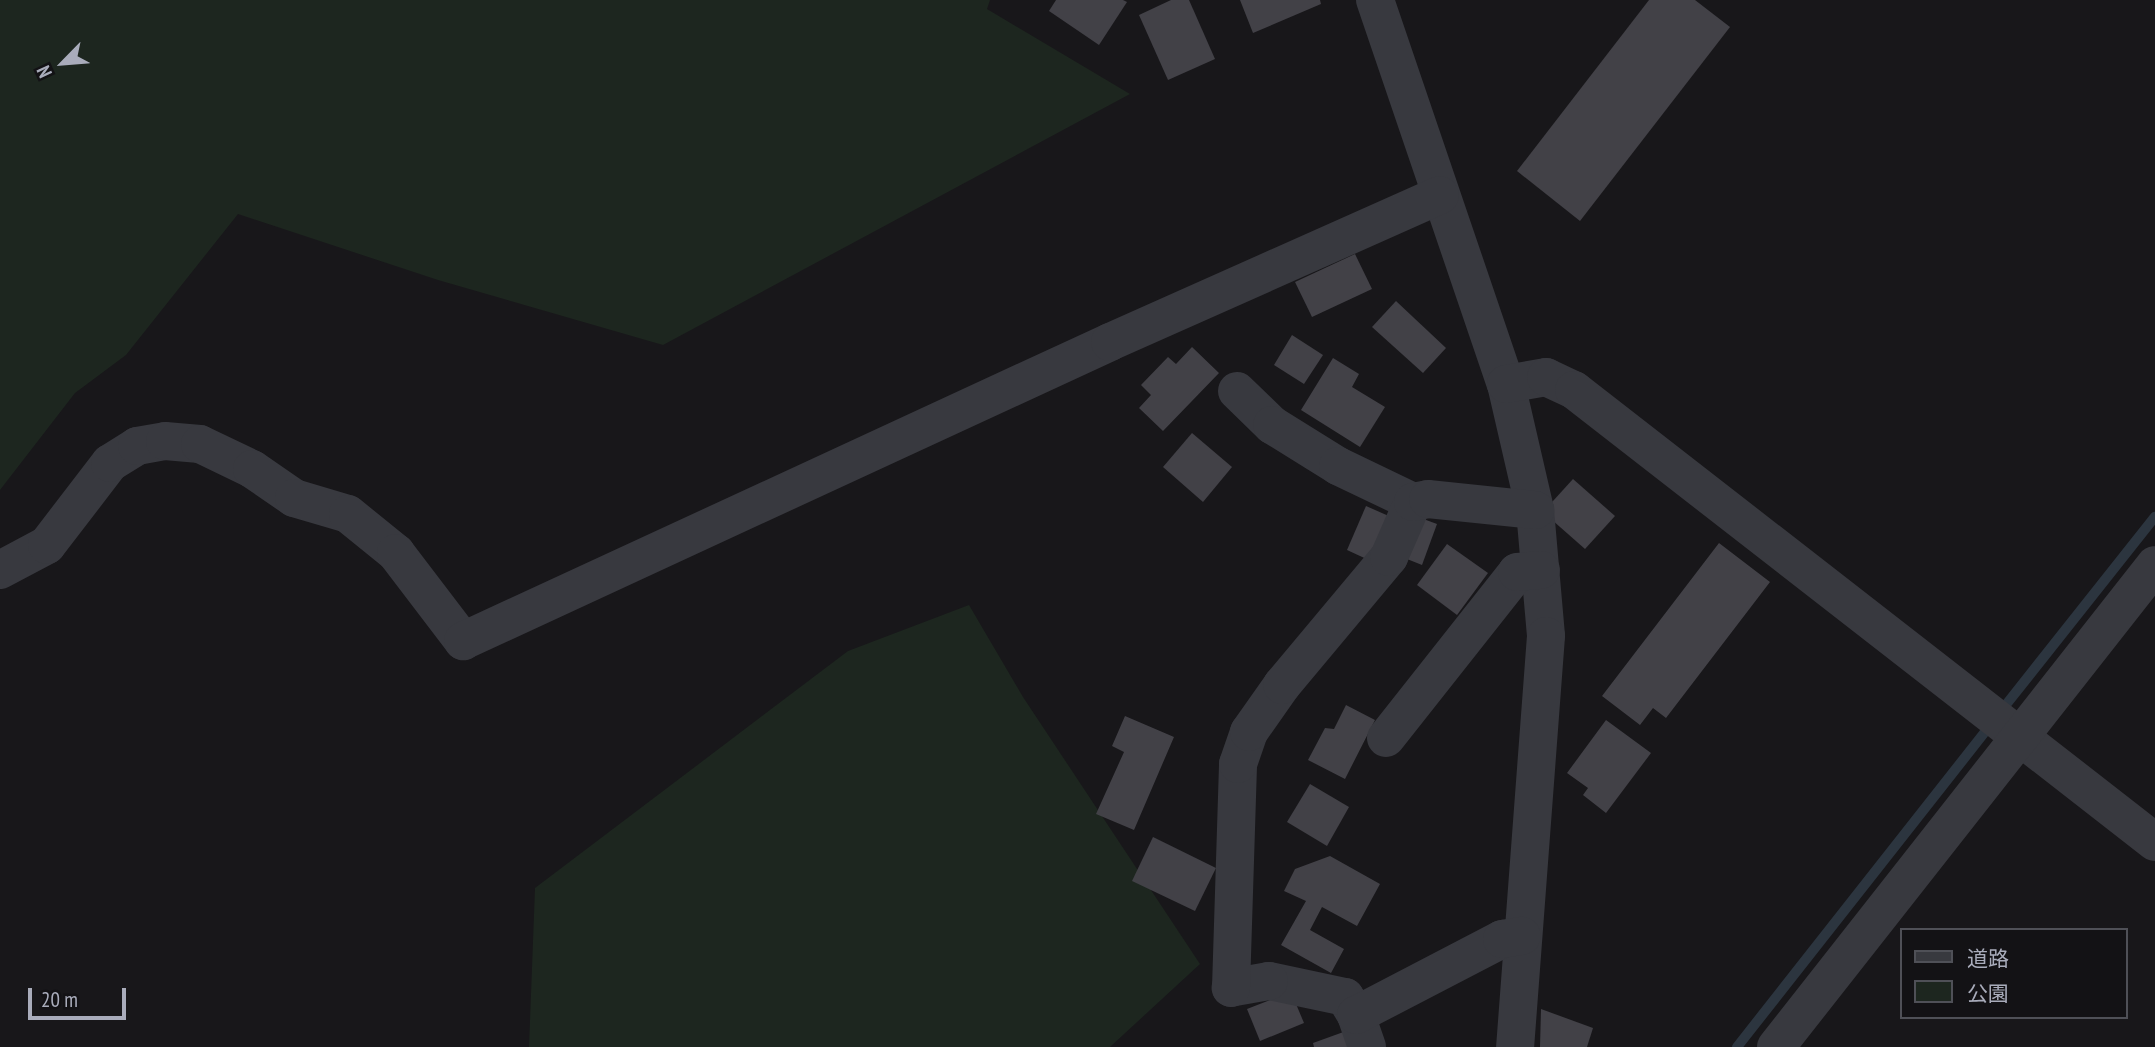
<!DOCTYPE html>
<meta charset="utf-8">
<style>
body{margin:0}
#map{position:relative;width:2155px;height:1047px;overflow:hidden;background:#18171a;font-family:"PT Sans Narrow","Noto Sans JP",sans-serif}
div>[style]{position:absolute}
.green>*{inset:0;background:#1d261f}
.stream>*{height:10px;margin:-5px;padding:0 5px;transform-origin:5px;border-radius:5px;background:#2c353f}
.building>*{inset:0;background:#424147}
.minor>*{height:38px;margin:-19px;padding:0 19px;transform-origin:19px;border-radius:19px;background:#38393f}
span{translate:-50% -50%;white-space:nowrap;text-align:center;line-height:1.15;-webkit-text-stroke:6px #131215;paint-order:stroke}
.legend{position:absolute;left:1900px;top:928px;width:228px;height:91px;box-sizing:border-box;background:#131215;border:2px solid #4f5057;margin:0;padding:9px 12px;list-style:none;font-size:21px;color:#a9acbb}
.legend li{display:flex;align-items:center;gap:14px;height:35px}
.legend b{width:35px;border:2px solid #4f5057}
.north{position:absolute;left:28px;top:28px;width:70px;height:70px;-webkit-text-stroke:5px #131215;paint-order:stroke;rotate:245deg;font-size:19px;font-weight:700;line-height:28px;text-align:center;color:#a9acbb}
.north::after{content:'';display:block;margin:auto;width:24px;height:32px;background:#a9acbb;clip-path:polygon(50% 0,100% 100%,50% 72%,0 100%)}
.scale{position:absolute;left:28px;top:988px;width:98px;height:32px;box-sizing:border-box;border:4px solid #a9acbb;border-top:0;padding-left:9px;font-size:21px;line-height:24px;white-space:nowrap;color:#a9acbb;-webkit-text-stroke:5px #131215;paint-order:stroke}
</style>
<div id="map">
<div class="green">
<i style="clip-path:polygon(0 0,990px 0,987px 9px,1130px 94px,663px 345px,438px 280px,238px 214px,126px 355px,75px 393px,0 490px)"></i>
<i style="clip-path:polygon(969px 605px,1023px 697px,1200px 964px,1110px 1047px,529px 1047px,535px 888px,848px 651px)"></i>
</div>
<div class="stream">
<i style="left:2001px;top:711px;width:248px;rotate:-51.6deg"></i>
<i style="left:1737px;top:1047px;width:412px;rotate:-51.8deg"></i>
</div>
<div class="building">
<i style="clip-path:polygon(1056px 0,1123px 0,1127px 2px,1099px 45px,1049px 11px)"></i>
<i style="clip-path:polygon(1171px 0,1189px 0,1215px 59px,1168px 80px,1139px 15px)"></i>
<i style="clip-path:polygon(1240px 0,1320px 0,1321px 4px,1253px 33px)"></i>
<i style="clip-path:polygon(1649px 0,1695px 0,1730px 27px,1580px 221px,1517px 171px)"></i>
<i style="clip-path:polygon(1355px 254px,1372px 289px,1312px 317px,1295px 282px)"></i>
<i style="clip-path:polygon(1396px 301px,1446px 348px,1423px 373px,1372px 327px)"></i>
<i style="clip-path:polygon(1292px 335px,1323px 355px,1304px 384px,1274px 365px)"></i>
<i style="clip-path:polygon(1192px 347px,1219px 373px,1163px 431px,1139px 408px,1151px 395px,1141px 385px,1168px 357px,1176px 364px)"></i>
<i style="clip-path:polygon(1333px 358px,1359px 374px,1352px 387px,1385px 407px,1360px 447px,1301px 410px)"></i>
<i style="clip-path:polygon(1192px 433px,1232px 467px,1203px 502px,1163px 467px)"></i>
<i style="clip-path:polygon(1573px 479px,1615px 516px,1585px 549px,1543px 512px)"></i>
<i style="clip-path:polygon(1366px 506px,1391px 517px,1373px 562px,1347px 550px)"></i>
<i style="clip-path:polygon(1418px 517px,1437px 524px,1422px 565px,1402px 557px)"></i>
<i style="clip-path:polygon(1719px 543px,1770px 582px,1666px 718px,1653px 708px,1640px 725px,1602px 696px)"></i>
<i style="clip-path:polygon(1447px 544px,1488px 573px,1457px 615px,1417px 585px)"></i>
<i style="clip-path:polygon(1346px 705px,1375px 720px,1345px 779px,1308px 760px,1325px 728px,1334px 729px)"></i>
<i style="clip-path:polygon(1125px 716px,1174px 737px,1134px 830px,1096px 814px,1124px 752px,1112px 746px)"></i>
<i style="clip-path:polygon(1606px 720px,1651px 753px,1606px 813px,1583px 795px,1588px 788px,1567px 773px)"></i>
<i style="clip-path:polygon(1310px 784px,1349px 807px,1327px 846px,1287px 822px)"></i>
<i style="clip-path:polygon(1153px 837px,1216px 868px,1195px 911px,1132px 881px)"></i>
<i style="clip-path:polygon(1330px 856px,1380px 884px,1357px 926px,1322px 907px,1310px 930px,1344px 949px,1331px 973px,1281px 945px,1306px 901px,1284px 891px,1295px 869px)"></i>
<i style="clip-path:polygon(1291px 992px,1304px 1023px,1260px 1041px,1247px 1009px)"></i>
<i style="clip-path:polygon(1541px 1009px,1593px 1028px,1587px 1047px,1540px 1047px)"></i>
<i style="clip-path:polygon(1349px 1030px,1355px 1047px,1314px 1047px,1313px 1043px)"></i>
</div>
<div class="minor">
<i style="left:1375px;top:0;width:406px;rotate:71.2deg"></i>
<i style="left:1506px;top:384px;width:129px;rotate:77deg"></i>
<i style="left:1535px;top:510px;width:126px;rotate:85deg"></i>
<i style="left:1546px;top:636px;width:412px;rotate:94.3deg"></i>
<i style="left:1506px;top:384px;width:41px;rotate:-9.9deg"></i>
<i style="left:1546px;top:377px;width:31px;rotate:25deg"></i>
<i style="left:1574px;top:390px;width:736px;rotate:37.88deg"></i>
<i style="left:1237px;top:391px;width:49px;rotate:44.2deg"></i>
<i style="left:1272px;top:425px;width:78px;rotate:31.8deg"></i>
<i style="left:1338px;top:466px;width:83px;rotate:25.6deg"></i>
<i style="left:0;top:570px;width:53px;rotate:-28deg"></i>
<i style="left:47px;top:545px;width:103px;rotate:-52.5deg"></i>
<i style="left:110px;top:463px;width:32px;rotate:-32deg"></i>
<i style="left:137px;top:446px;width:28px;rotate:-10deg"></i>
<i style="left:165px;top:441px;width:35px;rotate:5deg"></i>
<i style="left:200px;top:444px;width:58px;rotate:25.7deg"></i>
<i style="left:252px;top:469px;width:51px;rotate:34.6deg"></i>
<i style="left:294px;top:498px;width:56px;rotate:16.5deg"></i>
<i style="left:348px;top:514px;width:62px;rotate:39.1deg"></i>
<i style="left:396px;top:553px;width:111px;rotate:52.7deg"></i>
<i style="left:463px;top:641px;width:713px;rotate:-24.8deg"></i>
<i style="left:1110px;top:342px;width:361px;rotate:-24deg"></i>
<i style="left:1386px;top:738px;width:211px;rotate:-51.7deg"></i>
<i style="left:1517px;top:572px;width:24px;rotate:-5deg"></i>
<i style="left:1356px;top:1015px;width:21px;rotate:-121deg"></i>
<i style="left:1345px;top:997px;width:78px;rotate:-168.1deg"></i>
<i style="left:1269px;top:981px;width:39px;rotate:170deg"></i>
<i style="left:1231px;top:988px;width:224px;rotate:-88.2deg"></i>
<i style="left:1238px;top:764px;width:34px;rotate:-71deg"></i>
<i style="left:1249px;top:732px;width:57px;rotate:-54.9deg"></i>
<i style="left:1282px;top:685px;width:167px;rotate:-50.1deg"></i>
<i style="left:1389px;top:557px;width:60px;rotate:-66.4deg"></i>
<i style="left:1413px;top:502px;width:15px;rotate:-11deg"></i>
<i style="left:1428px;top:499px;width:108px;rotate:5.9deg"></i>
<i style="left:1367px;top:1047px;width:34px;rotate:-109deg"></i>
<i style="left:1356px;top:1015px;width:165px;rotate:-27.5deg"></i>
<i style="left:1502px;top:939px;width:20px;rotate:-9deg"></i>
<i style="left:1776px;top:1047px;width:613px;rotate:-51.82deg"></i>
</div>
<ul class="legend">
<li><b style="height:9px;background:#38393f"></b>道路</li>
<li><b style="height:19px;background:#1d261f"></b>公園</li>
</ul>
<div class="north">N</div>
<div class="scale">20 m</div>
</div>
